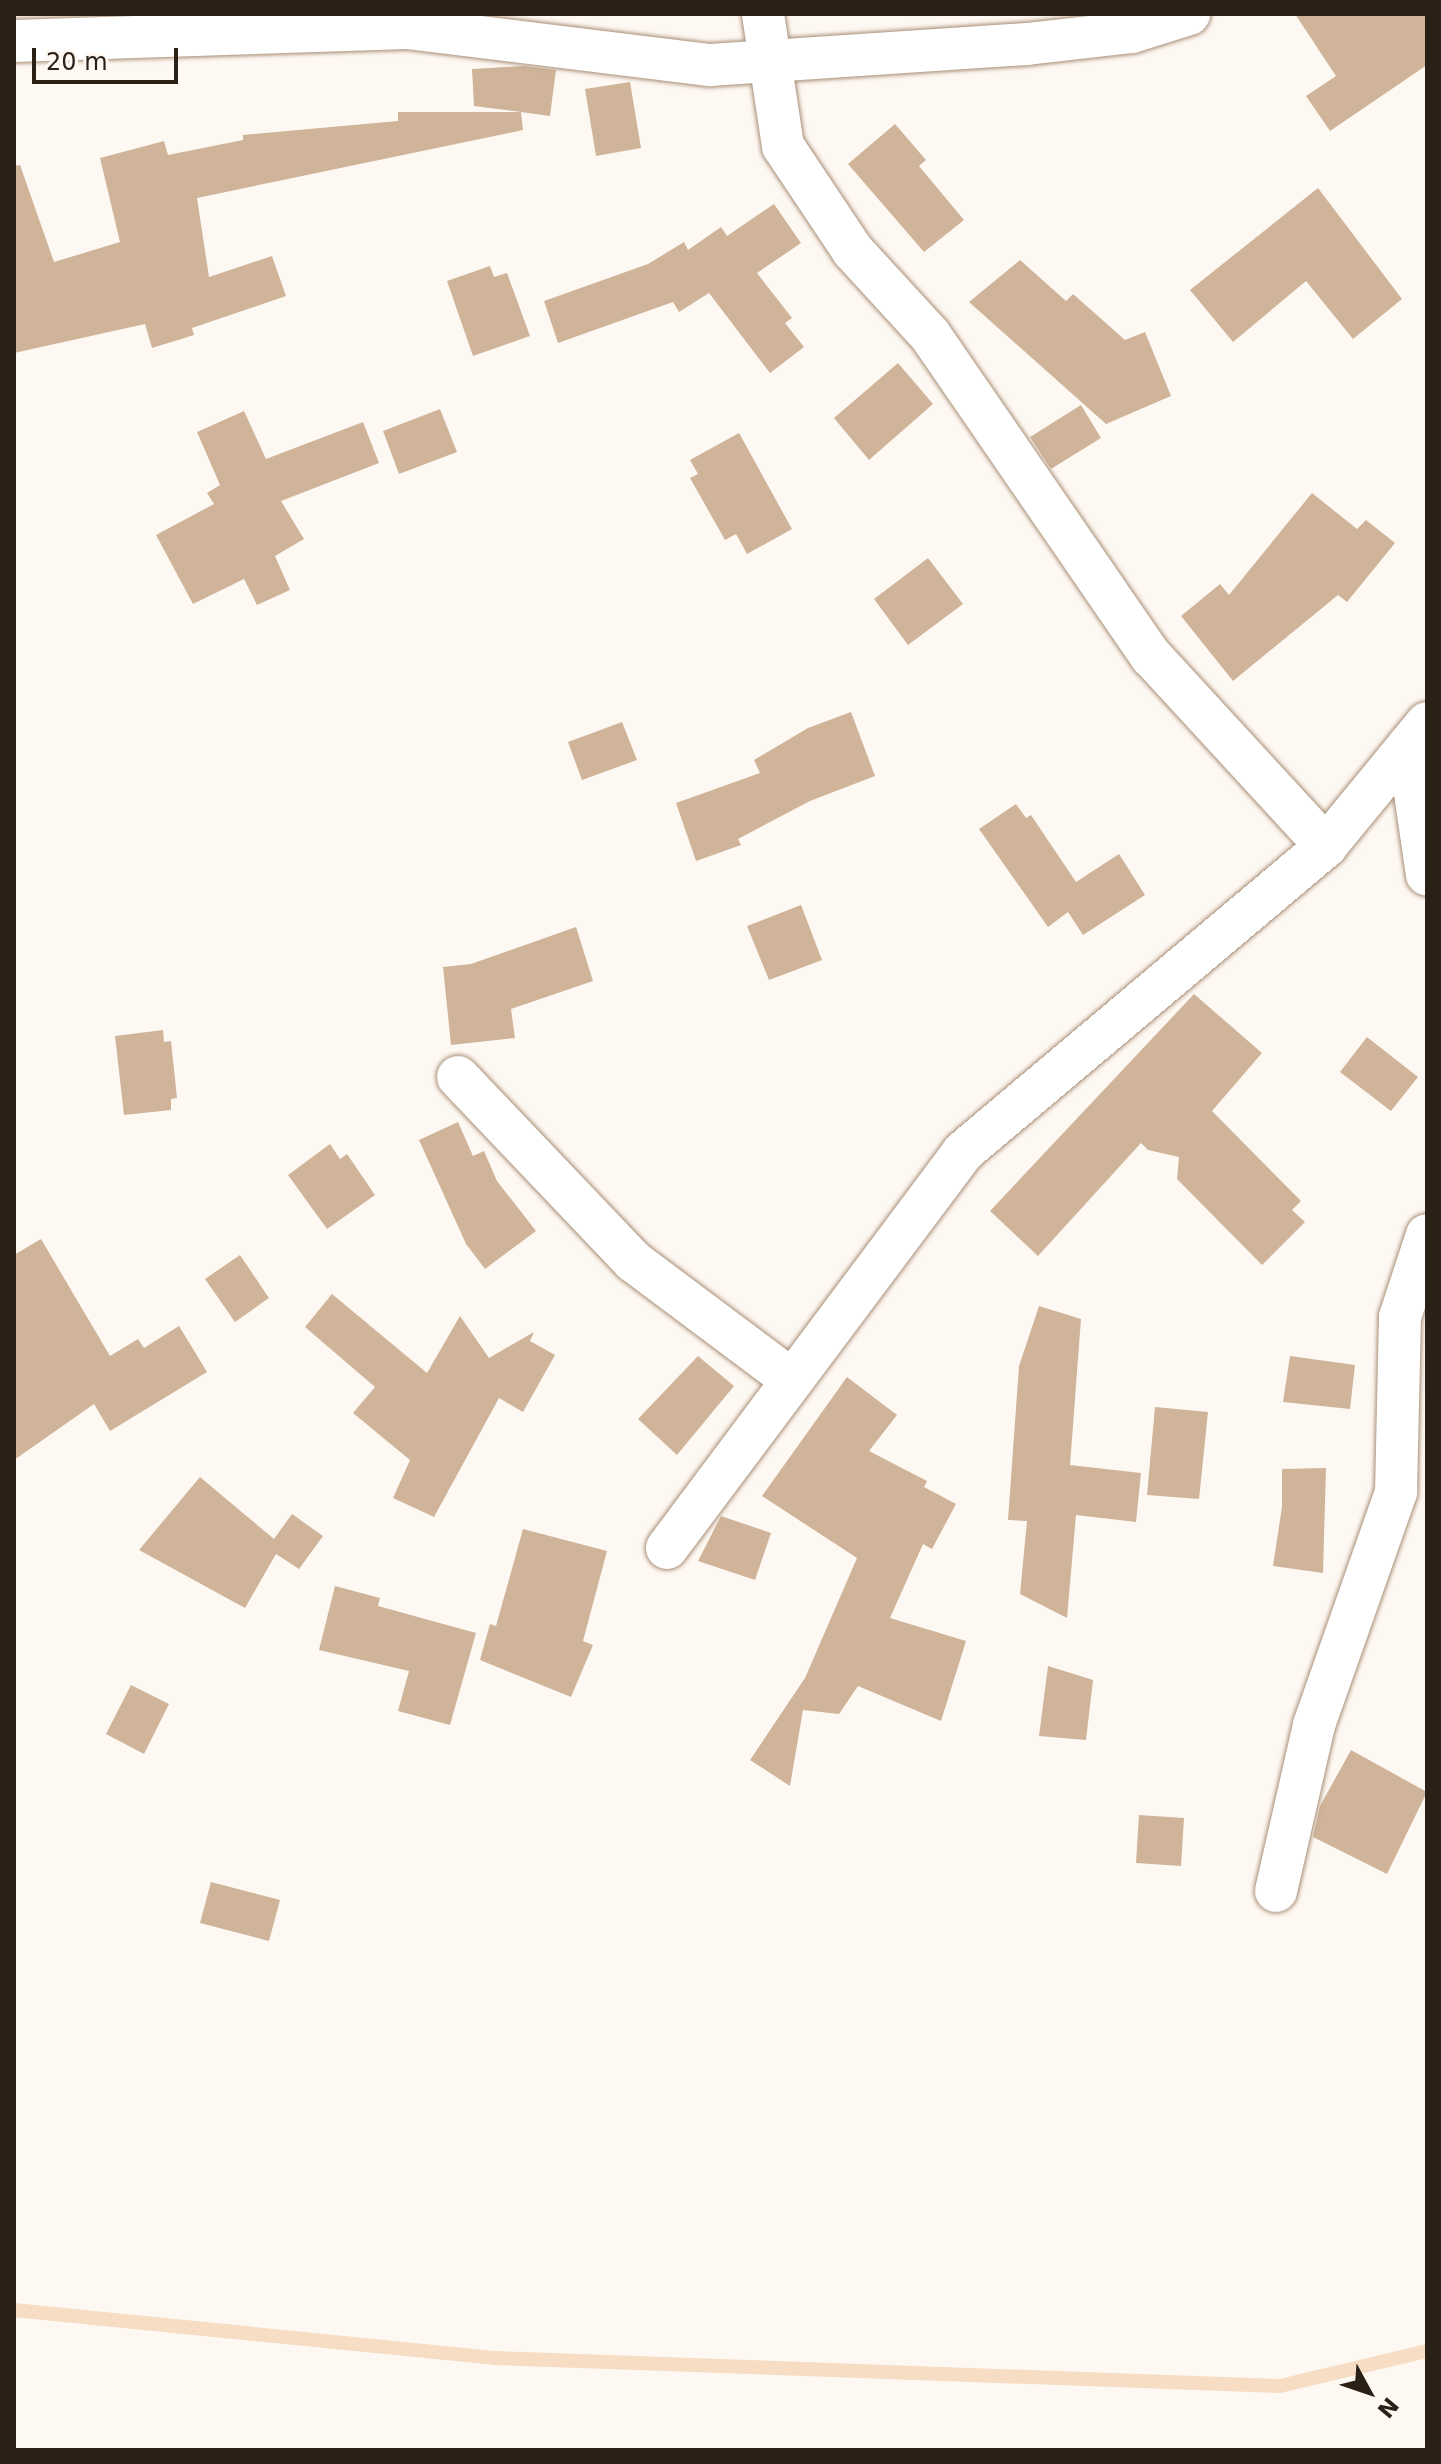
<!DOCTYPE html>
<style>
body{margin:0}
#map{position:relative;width:1441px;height:2464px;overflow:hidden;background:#fef8f3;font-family:"DejaVu Sans",sans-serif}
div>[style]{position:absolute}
.stream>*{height:14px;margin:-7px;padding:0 7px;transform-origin:7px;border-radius:7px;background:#f6ddc4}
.building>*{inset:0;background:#cfb49a}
.roads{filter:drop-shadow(0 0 2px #a88f76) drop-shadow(0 0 2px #a88f76)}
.minor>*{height:42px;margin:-21px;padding:0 21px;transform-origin:21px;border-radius:21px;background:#fff}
span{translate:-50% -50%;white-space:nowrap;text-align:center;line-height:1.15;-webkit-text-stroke:8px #fef8f3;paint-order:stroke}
.frame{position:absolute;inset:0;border:16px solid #2a2016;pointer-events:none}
.north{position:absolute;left:1329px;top:2352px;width:80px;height:80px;-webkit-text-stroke:6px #fef8f3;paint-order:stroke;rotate:130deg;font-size:22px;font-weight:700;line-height:32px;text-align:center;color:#2a2016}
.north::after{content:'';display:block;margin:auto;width:28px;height:36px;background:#2a2016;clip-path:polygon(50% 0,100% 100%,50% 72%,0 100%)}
.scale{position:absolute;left:32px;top:48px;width:146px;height:36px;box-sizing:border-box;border:4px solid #2a2016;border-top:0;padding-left:10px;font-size:24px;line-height:28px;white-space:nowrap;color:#2a2016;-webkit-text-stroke:6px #fef8f3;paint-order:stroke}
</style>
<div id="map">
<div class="stream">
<i style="left:14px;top:2310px;width:482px;rotate:5.7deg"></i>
<i style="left:494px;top:2358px;width:786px;rotate:2.04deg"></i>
<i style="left:1280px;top:2386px;width:151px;rotate:-13.4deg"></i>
</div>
<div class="building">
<i style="clip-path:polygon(1295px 14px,1427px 14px,1427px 65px,1330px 131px,1306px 96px,1336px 76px)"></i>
<i style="clip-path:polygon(524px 66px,556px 70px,550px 116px,521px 112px,523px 130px,197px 198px,209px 277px,272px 256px,286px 296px,192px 328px,194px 335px,152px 348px,145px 324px,14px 353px,14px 166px,20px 165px,54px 262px,120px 242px,100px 158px,164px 141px,168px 155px,243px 140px,243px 135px,398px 121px,398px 112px,521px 112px,474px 106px,472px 69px)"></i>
<i style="clip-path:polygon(630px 82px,641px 148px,596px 156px,585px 89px)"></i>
<i style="clip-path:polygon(895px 124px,926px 160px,919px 166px,964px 220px,924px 252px,848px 164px)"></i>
<i style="clip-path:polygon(1318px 188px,1402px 299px,1353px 339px,1306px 281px,1233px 342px,1190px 290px)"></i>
<i style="clip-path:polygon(774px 204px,801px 243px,757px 273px,792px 318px,785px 323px,804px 347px,770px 373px,709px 293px,679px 312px,673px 302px,558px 343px,544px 301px,648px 264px,684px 242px,688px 250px,721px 227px,727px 236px)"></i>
<i style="clip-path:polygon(1020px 260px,1066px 301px,1073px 294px,1125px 340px,1145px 332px,1171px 396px,1106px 424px,969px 302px)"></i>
<i style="clip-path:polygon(490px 266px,494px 277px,507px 273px,530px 336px,473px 356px,447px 281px)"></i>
<i style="clip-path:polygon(898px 363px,933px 404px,869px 460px,834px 418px)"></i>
<i style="clip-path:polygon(1081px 405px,1101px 438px,1051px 469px,1030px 437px)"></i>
<i style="clip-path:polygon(440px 409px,457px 452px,399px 474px,383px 431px)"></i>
<i style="clip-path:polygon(244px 411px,266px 459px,363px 422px,379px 463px,281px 501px,304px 539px,275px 556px,290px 590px,257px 605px,244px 579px,193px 604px,156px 535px,214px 504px,207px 493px,220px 485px,197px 432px)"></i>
<i style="clip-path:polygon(739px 433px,792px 529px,747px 554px,736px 534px,725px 540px,690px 478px,698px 474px,690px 460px)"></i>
<i style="clip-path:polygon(1312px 493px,1357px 529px,1366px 520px,1395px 543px,1347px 602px,1338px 595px,1233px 681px,1181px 616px,1220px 584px,1229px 595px)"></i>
<i style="clip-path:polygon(928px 558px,963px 604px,908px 645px,874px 599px)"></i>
<i style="clip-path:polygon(851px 712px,875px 776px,810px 801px,738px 839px,741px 845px,696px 861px,676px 803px,760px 773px,754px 760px,808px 728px)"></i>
<i style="clip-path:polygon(622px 722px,637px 760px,582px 780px,568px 742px)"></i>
<i style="clip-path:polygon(1016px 804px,1026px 818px,1031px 815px,1076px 882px,1119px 854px,1145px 895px,1083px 935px,1068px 912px,1048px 927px,979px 829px)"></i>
<i style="clip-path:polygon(801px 905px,822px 960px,769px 980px,747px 926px)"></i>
<i style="clip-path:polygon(576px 927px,593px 981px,511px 1009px,515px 1038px,451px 1045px,443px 967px,471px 964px)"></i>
<i style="clip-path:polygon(1194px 994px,1262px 1053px,1212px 1111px,1301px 1201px,1292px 1210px,1305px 1222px,1262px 1265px,1177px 1179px,1179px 1157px,1148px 1150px,1141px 1143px,1038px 1256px,990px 1211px)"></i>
<i style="clip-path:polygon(163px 1030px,164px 1042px,171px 1041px,177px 1098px,171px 1099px,171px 1110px,124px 1115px,115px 1036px)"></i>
<i style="clip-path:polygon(1367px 1037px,1418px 1077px,1391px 1111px,1340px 1072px)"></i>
<i style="clip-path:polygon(458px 1122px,473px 1156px,484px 1151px,497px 1181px,536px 1231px,485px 1269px,466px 1244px,419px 1140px)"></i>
<i style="clip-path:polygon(330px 1144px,340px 1159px,347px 1154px,375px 1195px,327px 1229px,288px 1175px)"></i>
<i style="clip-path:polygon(41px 1239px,110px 1356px,138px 1339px,144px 1348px,179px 1326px,207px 1372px,110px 1431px,94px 1404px,14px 1460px,14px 1255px)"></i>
<i style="clip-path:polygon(240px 1255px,269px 1298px,235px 1322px,205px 1279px)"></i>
<i style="clip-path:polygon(332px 1294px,427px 1373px,460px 1316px,489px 1358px,534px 1332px,530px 1341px,555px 1355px,523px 1412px,499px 1398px,434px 1517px,393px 1498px,410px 1460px,353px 1413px,375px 1387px,305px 1327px)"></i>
<i style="clip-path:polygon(1039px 1306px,1081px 1319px,1070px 1465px,1141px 1473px,1136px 1522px,1076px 1515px,1067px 1618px,1020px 1594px,1027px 1521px,1008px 1520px,1019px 1366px)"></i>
<i style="clip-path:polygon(698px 1356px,734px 1386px,677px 1455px,638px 1419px)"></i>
<i style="clip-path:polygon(1290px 1356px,1355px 1365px,1350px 1409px,1283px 1402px)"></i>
<i style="clip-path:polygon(847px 1377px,897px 1415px,869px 1451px,927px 1481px,924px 1487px,956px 1504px,932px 1549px,923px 1544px,890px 1618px,966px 1641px,941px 1721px,858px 1686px,839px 1714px,803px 1710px,790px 1786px,750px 1760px,805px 1678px,857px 1558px,762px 1496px)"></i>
<i style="clip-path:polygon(1155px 1407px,1208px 1412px,1199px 1499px,1147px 1495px)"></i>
<i style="clip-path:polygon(1326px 1468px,1323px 1573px,1273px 1566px,1282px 1507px,1282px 1469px)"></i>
<i style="clip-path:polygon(200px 1477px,274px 1539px,292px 1514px,323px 1536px,299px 1569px,276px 1554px,245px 1608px,139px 1550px)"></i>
<i style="clip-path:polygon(721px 1516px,771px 1533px,755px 1580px,698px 1561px)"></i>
<i style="clip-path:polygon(523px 1529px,607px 1551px,583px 1641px,593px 1645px,571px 1697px,480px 1660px,490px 1624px,496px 1626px)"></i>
<i style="clip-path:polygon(335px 1586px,380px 1598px,378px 1606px,476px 1633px,450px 1725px,398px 1711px,409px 1671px,319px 1650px)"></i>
<i style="clip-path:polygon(1048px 1666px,1093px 1680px,1086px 1740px,1039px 1736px)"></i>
<i style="clip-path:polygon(131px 1685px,169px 1704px,144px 1754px,106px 1734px)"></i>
<i style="clip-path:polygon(1351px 1750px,1427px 1792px,1387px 1874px,1313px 1837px,1320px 1806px)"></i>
<i style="clip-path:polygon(1139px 1815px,1184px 1818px,1181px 1866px,1136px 1863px)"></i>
<i style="clip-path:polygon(211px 1882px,280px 1900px,269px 1941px,200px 1923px)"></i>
</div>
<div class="roads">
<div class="minor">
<i style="left:763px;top:14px;width:134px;rotate:81.4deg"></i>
<i style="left:783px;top:146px;width:126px;rotate:56.3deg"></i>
<i style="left:853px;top:251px;width:114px;rotate:47.5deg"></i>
<i style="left:930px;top:335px;width:390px;rotate:55.5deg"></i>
<i style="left:1151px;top:656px;width:258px;rotate:47.4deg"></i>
<i style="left:14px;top:41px;width:393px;rotate:-1.9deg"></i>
<i style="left:407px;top:28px;width:305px;rotate:7deg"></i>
<i style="left:710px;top:65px;width:318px;rotate:-3.8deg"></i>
<i style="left:1027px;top:44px;width:106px;rotate:-6.5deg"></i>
<i style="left:1132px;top:32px;width:60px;rotate:-17.5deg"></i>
<i style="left:1408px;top:746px;width:130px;rotate:81.6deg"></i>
<i style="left:458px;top:1077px;width:254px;rotate:46.4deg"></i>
<i style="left:633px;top:1261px;width:199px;rotate:36.8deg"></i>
<i style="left:667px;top:1548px;width:494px;rotate:-53.2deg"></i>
<i style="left:963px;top:1152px;width:475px;rotate:-40.1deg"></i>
<i style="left:1326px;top:846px;width:159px;rotate:-50.6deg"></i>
<i style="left:1276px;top:1891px;width:170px;rotate:-77.1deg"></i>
<i style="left:1314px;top:1725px;width:247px;rotate:-70.6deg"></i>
<i style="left:1396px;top:1492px;width:175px;rotate:-88.7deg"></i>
<i style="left:1400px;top:1317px;width:86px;rotate:-71.8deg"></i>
</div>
</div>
<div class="frame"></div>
<div class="north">N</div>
<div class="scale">20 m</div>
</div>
